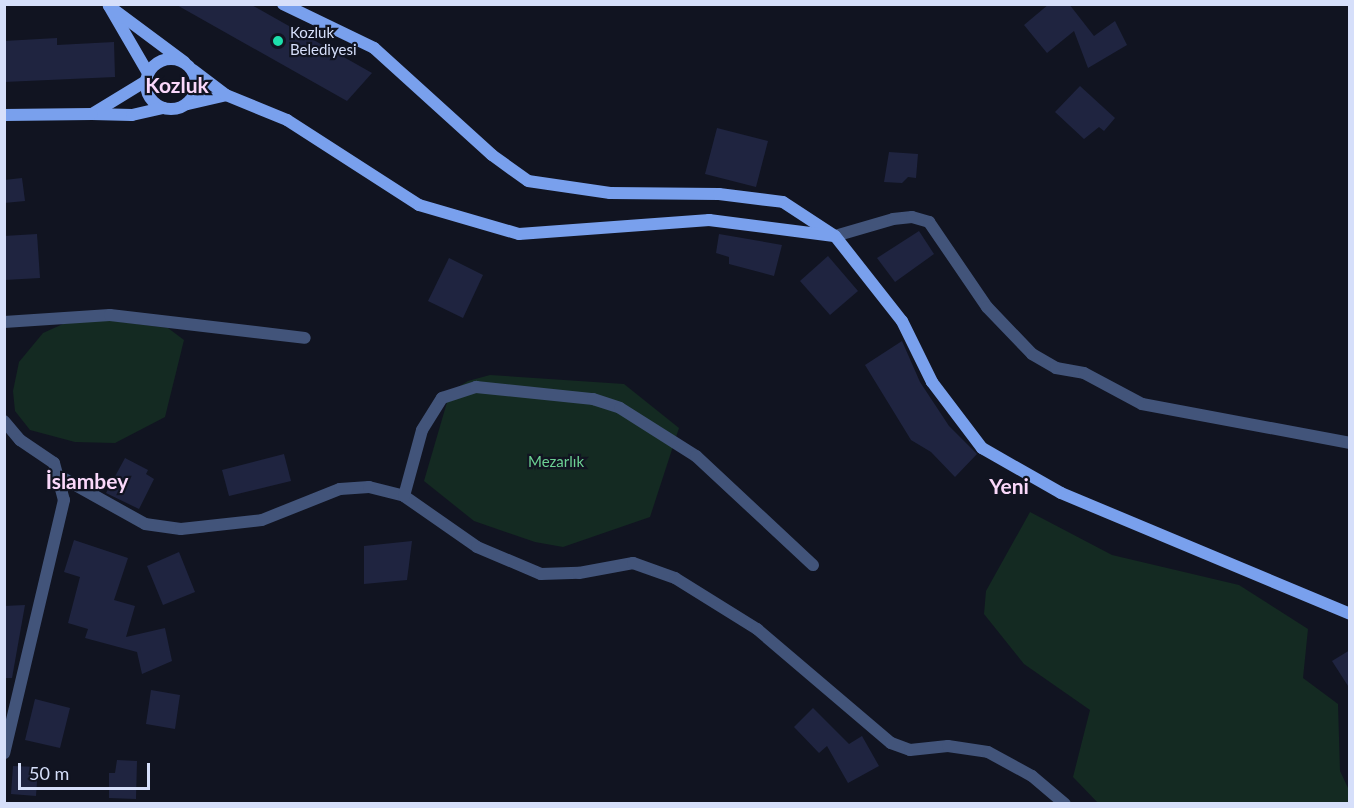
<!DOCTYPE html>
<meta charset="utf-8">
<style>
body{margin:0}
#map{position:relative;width:1354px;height:808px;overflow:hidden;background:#111421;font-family:Lato,sans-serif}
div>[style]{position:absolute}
.green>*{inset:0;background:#142a22}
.building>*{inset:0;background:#1f2440}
.street>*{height:12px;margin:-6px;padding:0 6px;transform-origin:6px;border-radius:6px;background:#42547a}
.secondary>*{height:12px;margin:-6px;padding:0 6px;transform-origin:6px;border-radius:6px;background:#79a0ed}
.secondary>.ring{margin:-6px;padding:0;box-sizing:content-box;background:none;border:12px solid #79a0ed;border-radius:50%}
.dots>*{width:16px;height:16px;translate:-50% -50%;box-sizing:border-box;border:3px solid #111421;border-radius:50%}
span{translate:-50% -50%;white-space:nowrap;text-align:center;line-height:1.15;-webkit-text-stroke:4.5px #111421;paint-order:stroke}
.poi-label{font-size:15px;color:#d6dffa}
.left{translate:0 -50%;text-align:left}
.park-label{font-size:15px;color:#6cd093}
.district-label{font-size:21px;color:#fad8fa;font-weight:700}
.frame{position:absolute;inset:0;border:6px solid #d6dffa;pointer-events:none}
.scale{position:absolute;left:18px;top:763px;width:132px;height:27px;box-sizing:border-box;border:3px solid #d6dffa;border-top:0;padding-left:8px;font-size:18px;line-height:21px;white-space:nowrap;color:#d6dffa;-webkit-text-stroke:4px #111421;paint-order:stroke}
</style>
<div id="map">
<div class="green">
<i style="clip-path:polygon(98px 319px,168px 328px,184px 340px,165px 417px,115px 443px,75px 442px,30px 430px,15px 411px,13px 391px,19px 362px,43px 333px,63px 324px)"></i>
<i style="clip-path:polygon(490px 375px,624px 384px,679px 428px,650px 517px,563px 547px,535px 542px,474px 521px,424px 481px,450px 392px,468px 381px)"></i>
<i style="clip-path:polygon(1030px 512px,1112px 555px,1239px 585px,1308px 629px,1303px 678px,1338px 704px,1340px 771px,1349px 790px,1349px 803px,1098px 803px,1073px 777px,1090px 710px,1024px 664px,984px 614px,986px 591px)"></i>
</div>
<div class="building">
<i style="clip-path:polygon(175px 4px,250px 4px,372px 73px,347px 101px)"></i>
<i style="clip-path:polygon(1049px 4px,1069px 4px,1094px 36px,1115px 21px,1127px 45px,1088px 68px,1074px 31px,1047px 53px,1024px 25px)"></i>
<i style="clip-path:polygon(57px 38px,57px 45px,114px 42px,115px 77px,4px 82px,4px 41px)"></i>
<i style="clip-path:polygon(1080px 86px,1115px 118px,1104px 131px,1099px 127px,1084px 139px,1055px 112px)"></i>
<i style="clip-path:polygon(717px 128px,768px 141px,756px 187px,705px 174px)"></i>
<i style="clip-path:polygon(889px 152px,918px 154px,916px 178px,908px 177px,902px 183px,884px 182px)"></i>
<i style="clip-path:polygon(22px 178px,25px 201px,4px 203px,4px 180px)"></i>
<i style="clip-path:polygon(919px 231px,934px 254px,895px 282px,877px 258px)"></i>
<i style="clip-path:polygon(37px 234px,40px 278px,4px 280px,4px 236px)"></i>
<i style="clip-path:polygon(719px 234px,782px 245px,774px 276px,729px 264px,729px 257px,716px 253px)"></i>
<i style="clip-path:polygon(828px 256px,858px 291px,830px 315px,800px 281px)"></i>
<i style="clip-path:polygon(449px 258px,483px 275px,463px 318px,428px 301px)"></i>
<i style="clip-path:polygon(902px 341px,920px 382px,949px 426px,977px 454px,955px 477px,931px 452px,911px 440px,865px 365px)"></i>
<i style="clip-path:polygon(284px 454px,291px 481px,229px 496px,222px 470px)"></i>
<i style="clip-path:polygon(125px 458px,148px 470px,146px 474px,154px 479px,139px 509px,106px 493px)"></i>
<i style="clip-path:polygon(74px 540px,128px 558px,114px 600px,135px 606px,126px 637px,165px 628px,172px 661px,142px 674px,137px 652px,85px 638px,88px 629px,68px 623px,80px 577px,64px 572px)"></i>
<i style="clip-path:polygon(412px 541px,407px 580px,364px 584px,364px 546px)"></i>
<i style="clip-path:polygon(179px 552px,195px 592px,163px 605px,147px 566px)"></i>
<i style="clip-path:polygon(25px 605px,12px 678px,4px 678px,4px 606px)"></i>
<i style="clip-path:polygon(1350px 650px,1350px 689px,1332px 661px)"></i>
<i style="clip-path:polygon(151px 690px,180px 695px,175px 729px,146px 724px)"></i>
<i style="clip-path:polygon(35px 699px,70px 708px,60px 748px,25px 740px)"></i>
<i style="clip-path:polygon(813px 708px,849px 744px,862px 736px,879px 766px,848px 783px,827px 746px,819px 753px,794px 727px)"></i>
<i style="clip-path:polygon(117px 760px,137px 761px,136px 799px,109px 798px,109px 773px,115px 773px)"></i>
<i style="clip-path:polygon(13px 766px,38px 767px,36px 796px,11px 794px)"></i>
</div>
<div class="street">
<i style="left:835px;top:236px;width:60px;rotate:-16.3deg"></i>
<i style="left:893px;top:219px;width:19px;rotate:-6deg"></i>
<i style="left:912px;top:217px;width:18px;rotate:16deg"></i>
<i style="left:929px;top:222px;width:103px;rotate:55.7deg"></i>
<i style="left:987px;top:307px;width:65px;rotate:46.2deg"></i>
<i style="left:1032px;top:354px;width:28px;rotate:30deg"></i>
<i style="left:1056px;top:368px;width:28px;rotate:10deg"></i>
<i style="left:1084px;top:373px;width:66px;rotate:28.1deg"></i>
<i style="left:1142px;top:404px;width:212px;rotate:10.6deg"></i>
<i style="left:4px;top:322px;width:106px;rotate:-3.8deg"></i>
<i style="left:110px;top:315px;width:196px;rotate:6.7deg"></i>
<i style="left:4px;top:421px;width:25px;rotate:50deg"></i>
<i style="left:20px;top:440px;width:41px;rotate:34.1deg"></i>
<i style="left:54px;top:463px;width:38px;rotate:75deg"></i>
<i style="left:64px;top:500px;width:260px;rotate:103.3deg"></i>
<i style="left:61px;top:477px;width:96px;rotate:29.2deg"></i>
<i style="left:145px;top:524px;width:36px;rotate:8deg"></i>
<i style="left:181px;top:529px;width:81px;rotate:-6.3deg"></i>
<i style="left:262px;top:520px;width:84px;rotate:-21.7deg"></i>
<i style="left:340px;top:489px;width:29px;rotate:-4deg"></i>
<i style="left:369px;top:487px;width:36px;rotate:14deg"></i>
<i style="left:404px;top:496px;width:89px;rotate:34.9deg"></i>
<i style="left:477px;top:547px;width:69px;rotate:22.9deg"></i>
<i style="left:541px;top:574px;width:38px;rotate:-2deg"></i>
<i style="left:579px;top:573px;width:55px;rotate:-10.5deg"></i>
<i style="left:633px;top:563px;width:45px;rotate:19.7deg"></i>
<i style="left:675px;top:578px;width:97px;rotate:31.9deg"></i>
<i style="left:757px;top:629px;width:176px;rotate:40.4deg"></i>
<i style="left:891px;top:743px;width:20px;rotate:20deg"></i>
<i style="left:910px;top:750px;width:38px;rotate:-6deg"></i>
<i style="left:948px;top:746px;width:40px;rotate:8.5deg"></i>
<i style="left:988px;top:752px;width:50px;rotate:28.6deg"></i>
<i style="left:1032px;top:776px;width:43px;rotate:40.3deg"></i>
<i style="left:404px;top:496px;width:68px;rotate:-74.7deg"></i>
<i style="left:422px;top:430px;width:38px;rotate:-58deg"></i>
<i style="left:442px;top:398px;width:36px;rotate:-18deg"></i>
<i style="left:476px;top:387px;width:118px;rotate:5.9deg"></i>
<i style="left:593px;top:399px;width:28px;rotate:18deg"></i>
<i style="left:620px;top:408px;width:90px;rotate:32.3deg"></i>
<i style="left:696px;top:456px;width:160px;rotate:43deg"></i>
</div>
<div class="secondary">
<i style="left:283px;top:4px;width:101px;rotate:25.8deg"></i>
<i style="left:374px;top:48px;width:159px;rotate:42.2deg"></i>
<i style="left:492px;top:155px;width:44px;rotate:35.8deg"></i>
<i style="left:528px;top:181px;width:83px;rotate:8.3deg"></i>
<i style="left:610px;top:193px;width:109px;rotate:0.5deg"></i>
<i style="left:719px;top:194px;width:64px;rotate:7.1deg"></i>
<i style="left:783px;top:202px;width:62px;rotate:33.2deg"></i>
<i style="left:835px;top:236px;width:108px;rotate:51.8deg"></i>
<i style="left:902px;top:321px;width:68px;rotate:63.8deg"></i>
<i style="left:932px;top:382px;width:83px;rotate:52.9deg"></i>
<i style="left:982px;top:448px;width:91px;rotate:29.7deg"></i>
<i style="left:1061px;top:493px;width:313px;rotate:22.7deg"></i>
<i class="ring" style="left:146px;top:59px;width:38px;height:38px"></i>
<i style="left:148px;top:73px;width:78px;rotate:-120.2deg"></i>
<i style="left:109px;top:6px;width:94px;rotate:36.7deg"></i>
<i style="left:146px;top:81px;width:63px;rotate:148.6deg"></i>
<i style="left:92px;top:114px;width:40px;rotate:1.4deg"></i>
<i style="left:132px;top:115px;width:32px;rotate:-13deg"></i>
<i style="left:226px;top:95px;width:66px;rotate:22.3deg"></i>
<i style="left:287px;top:120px;width:157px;rotate:32.8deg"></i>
<i style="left:419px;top:205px;width:104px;rotate:16.2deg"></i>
<i style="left:519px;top:234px;width:191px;rotate:-4.2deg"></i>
<i style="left:709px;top:220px;width:126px;rotate:7.3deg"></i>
<i style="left:188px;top:104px;width:39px;rotate:-13deg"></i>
<i style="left:226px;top:95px;width:41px;rotate:-142.9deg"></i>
<i style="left:4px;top:115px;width:88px;rotate:-0.7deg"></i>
</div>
<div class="dots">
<i style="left:278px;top:41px;background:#1ddfac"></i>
</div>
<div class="poi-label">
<span class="left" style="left:290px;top:41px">Kozluk<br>Belediyesi</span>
</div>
<div class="park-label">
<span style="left:556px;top:462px">Mezarlık</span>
</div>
<div class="district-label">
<span style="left:177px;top:85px">Kozluk</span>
<span style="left:87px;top:481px">İslambey</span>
<span style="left:1009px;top:486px">Yeni</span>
</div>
<div class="frame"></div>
<div class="scale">50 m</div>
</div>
